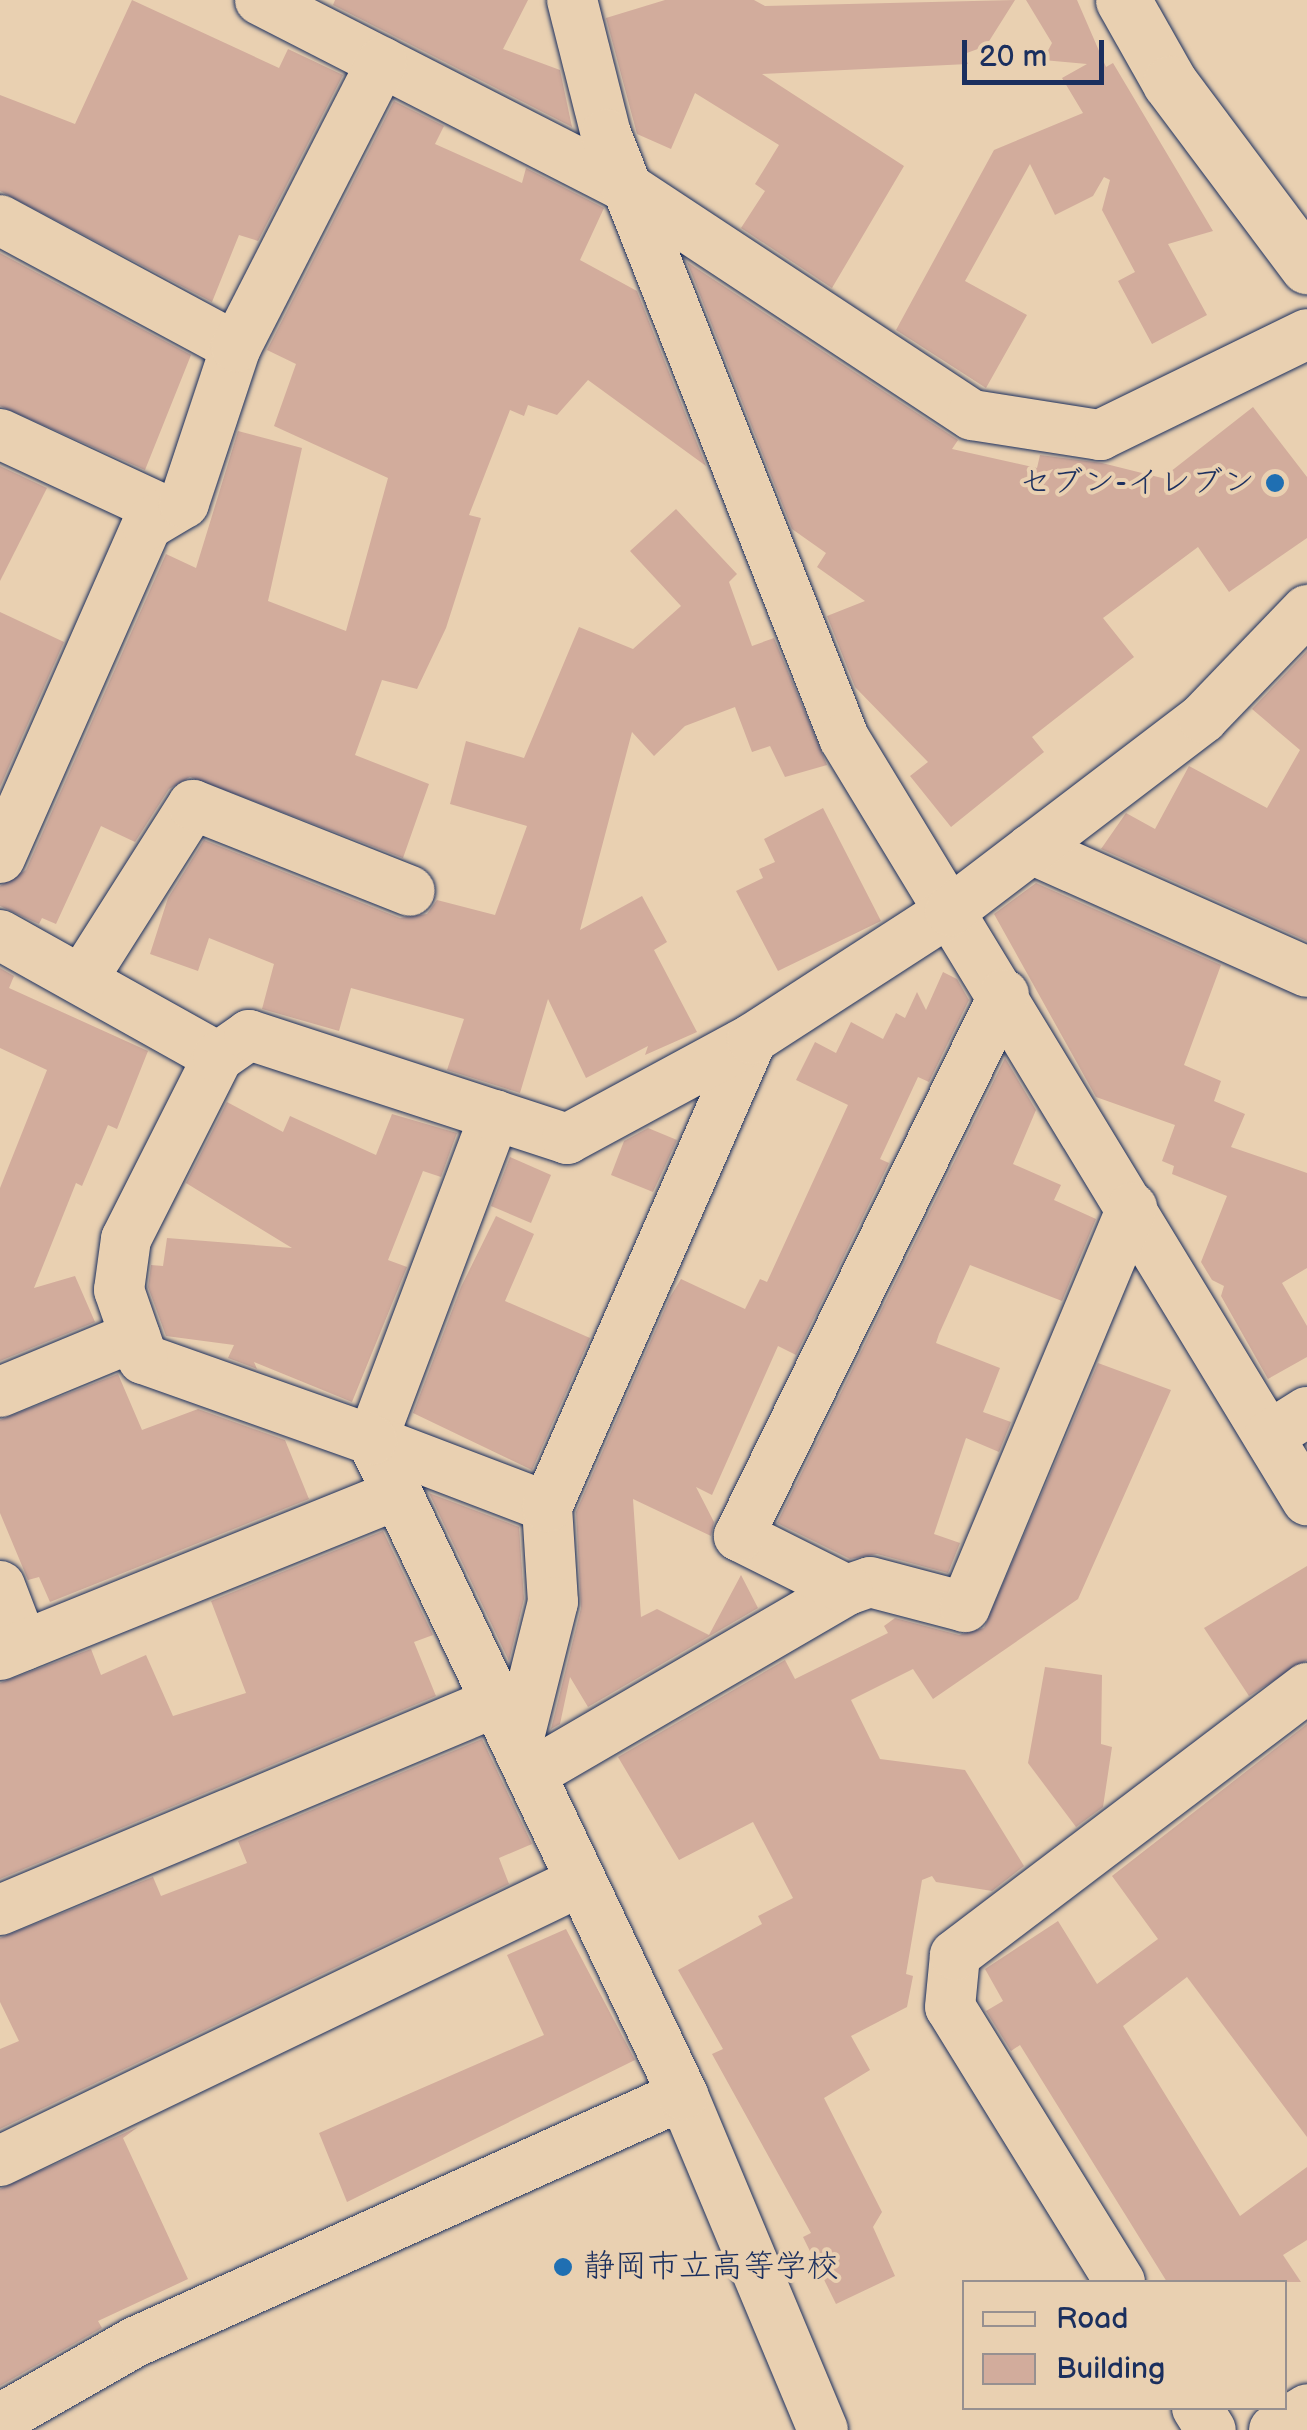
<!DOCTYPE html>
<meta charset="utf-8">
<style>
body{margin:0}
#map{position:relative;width:1307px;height:2430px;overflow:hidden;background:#e9d0b1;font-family:"Balsamiq Sans","Klee One",sans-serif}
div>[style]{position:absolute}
.building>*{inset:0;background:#d2ac9c}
.roads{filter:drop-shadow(0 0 2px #1b2f5e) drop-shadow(0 0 2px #1b2f5e)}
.street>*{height:50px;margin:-25px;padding:0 25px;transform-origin:25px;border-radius:25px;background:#e9d0b1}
.secondary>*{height:55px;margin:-27.5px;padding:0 27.5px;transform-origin:27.5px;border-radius:27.5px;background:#e9d0b1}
.dots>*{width:28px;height:28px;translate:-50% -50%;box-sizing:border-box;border:5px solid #e9d0b1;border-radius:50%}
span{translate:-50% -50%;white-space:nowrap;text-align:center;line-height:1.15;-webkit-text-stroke:8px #e9d0b1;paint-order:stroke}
.poi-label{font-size:32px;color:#1b2f5e}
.right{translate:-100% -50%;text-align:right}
.left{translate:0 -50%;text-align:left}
.legend{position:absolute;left:962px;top:2280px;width:325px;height:130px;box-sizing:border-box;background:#e9d0b1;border:2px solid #979090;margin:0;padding:12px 18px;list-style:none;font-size:30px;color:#1b2f5e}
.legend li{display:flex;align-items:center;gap:20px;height:50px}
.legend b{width:50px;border:2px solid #979090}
.scale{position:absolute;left:962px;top:40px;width:142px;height:45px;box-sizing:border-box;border:5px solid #1b2f5e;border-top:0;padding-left:12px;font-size:30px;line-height:35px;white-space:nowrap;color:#1b2f5e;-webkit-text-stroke:8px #e9d0b1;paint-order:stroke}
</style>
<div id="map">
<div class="building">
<i style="clip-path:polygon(132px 0,279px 68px,288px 49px,343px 75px,258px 241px,239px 235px,212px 302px,0 191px,0 95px,75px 124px)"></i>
<i style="clip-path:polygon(335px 0,528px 0,503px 49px,560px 70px,572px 127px,333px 5px)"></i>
<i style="clip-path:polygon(665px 0,754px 0,765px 6px,1015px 0,986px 46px,964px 54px,968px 64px,762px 74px,904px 166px,832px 288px,741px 228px,765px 191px,755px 184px,779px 145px,695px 93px,671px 149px,637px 134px,606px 18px)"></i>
<i style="clip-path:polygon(1026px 0,1077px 0,1106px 67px,1113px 63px,1213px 231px,1168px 244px,1207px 315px,1152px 344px,1118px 281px,1135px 272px,1102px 210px,1110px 180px,1104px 177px,1093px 196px,1055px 215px,1030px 164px,965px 281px,1027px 315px,986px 388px,896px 330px,994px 150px,1083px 113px,1062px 78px,1087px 64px,1043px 60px,1052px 43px)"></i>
<i style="clip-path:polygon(394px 101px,444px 126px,435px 144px,522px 183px,526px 168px,604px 208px,580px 260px,637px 291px,706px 466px,588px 380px,557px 415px,528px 405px,524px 416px,510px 410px,469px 515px,481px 518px,446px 628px,417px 689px,382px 680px,355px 755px,429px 784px,403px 858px,190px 777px,169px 789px,135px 842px,101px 826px,56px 924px,42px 918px,39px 924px,0 906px,0 886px,26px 870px,166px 554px,196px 568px,238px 431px,302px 448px,268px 601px,346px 631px,388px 478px,274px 426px,296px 364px,267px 350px)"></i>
<i style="clip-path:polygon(0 253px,191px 355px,145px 470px,0 406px)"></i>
<i style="clip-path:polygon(687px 262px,958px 440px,952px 449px,1037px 468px,1040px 455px,1102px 463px,1174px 481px,1170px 472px,1253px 407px,1307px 477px,1307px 538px,1229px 592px,1198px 547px,1103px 618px,1134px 657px,1032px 737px,1044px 752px,951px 827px,910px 776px,928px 762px,855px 687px,827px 616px,865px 601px,817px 567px,826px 553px,792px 529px)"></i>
<i style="clip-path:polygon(0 466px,47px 488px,0 581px)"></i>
<i style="clip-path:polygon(676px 509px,737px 574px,729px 582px,752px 646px,774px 638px,827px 765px,785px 777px,770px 746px,752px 752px,735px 707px,685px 726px,654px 756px,632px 732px,580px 930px,642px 896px,667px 942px,654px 950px,697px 1032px,645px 1055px,648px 1046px,586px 1078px,548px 999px,520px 1093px,447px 1070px,464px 1019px,351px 988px,339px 1031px,262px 1009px,274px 964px,209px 938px,198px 971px,150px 954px,168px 898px,204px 840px,400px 918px,427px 914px,437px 900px,495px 915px,527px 826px,450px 804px,466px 741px,524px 758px,579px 627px,633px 649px,681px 606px,630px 551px)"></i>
<i style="clip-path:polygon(0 612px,64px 642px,0 787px)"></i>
<i style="clip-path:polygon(1307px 651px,1307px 941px,1101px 849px,1126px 813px,1155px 829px,1189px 766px,1267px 808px,1300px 750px,1252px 709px)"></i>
<i style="clip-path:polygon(823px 808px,881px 921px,778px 971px,736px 891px,763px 878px,759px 869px,775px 862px,764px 839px)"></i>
<i style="clip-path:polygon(1036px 883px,1221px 965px,1184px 1065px,1221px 1081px,1214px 1101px,1245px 1114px,1231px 1147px,1307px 1173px,1307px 1268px,1282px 1283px,1307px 1326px,1307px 1357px,1268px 1379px,1221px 1296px,1224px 1286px,1212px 1280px,1201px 1262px,1227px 1196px,1172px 1174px,1174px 1166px,1162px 1161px,1175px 1125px,1096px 1097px,994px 914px)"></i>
<i style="clip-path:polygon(0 968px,14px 976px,9px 988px,148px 1051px,117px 1129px,108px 1125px,82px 1186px,76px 1183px,34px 1288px,75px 1276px,95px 1322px,0 1361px,0 1188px,47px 1070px,0 1048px)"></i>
<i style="clip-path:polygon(943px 972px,957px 979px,969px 1000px,929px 1082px,918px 1077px,880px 1159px,889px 1163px,796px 1355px,778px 1346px,712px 1495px,696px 1487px,714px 1522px,711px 1536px,633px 1499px,641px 1617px,657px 1609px,709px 1635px,741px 1575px,758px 1608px,588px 1707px,570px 1677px,560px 1724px,551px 1729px,581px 1608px,576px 1512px,670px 1297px,681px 1279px,745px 1309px,760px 1279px,767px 1282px,848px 1105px,796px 1080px,815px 1042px,836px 1053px,851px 1022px,883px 1039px,896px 1013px,905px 1018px,917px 992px,926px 1010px)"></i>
<i style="clip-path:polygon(1005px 1058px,1036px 1110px,1013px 1164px,1061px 1185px,1054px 1200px,1096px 1219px,1062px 1301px,970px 1265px,939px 1334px,936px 1343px,1000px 1368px,983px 1412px,1011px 1422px,999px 1452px,966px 1438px,934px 1534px,960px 1543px,948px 1573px,877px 1554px,850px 1559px,777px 1523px)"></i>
<i style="clip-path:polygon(227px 1102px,283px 1132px,290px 1116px,376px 1155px,392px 1114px,457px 1133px,441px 1177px,423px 1171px,388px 1260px,407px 1267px,352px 1402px,254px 1362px,257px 1369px,228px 1358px,234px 1345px,166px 1336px,148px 1287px,151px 1265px,163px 1266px,167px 1238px,292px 1248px,186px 1183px)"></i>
<i style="clip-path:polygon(648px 1128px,677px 1140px,653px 1192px,611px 1175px,624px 1141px)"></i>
<i style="clip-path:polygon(510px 1157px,551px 1175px,531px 1223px,491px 1206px)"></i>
<i style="clip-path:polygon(496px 1216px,534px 1234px,505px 1301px,590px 1338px,532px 1470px,413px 1413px,461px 1287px)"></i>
<i style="clip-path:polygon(1098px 1363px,1171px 1390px,1078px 1599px,933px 1699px,913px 1669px,851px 1700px,880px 1759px,965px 1770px,1024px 1866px,992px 1891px,936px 1882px,932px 1876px,922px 1880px,906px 1974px,913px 1976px,907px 2007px,851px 2036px,870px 2070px,824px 2098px,882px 2212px,873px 2227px,895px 2276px,836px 2304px,803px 2237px,811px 2233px,712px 2054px,723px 2049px,678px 1970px,762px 1924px,758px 1916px,793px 1898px,753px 1822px,679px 1860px,618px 1757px,785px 1660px,795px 1679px,888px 1633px,884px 1626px,895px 1618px,959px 1635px,984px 1628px)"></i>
<i style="clip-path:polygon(118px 1374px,142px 1430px,198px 1409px,285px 1440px,309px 1499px,50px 1602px,39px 1577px,28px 1580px,0 1513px,0 1420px)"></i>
<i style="clip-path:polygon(429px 1493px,519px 1527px,524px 1599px,509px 1661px)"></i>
<i style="clip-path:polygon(383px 1531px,433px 1635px,414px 1642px,436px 1696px,0 1879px,0 1683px,91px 1649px,101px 1675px,146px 1655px,173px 1716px,246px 1693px,211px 1601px)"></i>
<i style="clip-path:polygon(1307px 1566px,1307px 1660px,1249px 1696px,1204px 1628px)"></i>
<i style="clip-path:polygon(1045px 1667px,1102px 1675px,1101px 1744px,1112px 1747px,1103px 1807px,1076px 1827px,1028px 1763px)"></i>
<i style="clip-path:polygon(1307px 1724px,1307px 2137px,1187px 1977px,1123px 2026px,1240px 2216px,1307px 2167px,1307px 2240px,1283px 2255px,1301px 2282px,1167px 2282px,1020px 2045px,1011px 2051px,986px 2011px,1003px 2001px,985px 1969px,1058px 1921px,1097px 1984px,1158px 1939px,1112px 1876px)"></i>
<i style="clip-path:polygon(482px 1739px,532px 1844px,499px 1858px,509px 1884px,0 2129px,0 2049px,19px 2041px,0 2002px,0 1938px,153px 1877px,161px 1896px,247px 1863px,238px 1841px)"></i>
<i style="clip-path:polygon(566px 1929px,635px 2060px,347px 2202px,319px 2133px,544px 2035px,507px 1955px)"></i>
<i style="clip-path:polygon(138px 2127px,123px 2138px,188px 2279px,98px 2321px,102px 2328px,0 2386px,0 2189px)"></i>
</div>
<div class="roads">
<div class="street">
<i style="left:260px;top:0;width:411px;rotate:27.1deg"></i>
<i style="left:626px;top:187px;width:414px;rotate:33.4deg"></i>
<i style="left:972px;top:415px;width:130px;rotate:8.9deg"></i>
<i style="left:1100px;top:435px;width:230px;rotate:-26deg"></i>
<i style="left:572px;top:0;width:138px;rotate:75.8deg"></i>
<i style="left:606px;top:134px;width:649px;rotate:68.49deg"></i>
<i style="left:844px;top:738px;width:892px;rotate:58.72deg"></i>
<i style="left:0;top:220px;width:268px;rotate:28.3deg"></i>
<i style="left:0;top:434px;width:185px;rotate:24.9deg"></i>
<i style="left:1031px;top:849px;width:302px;rotate:24deg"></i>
<i style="left:0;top:858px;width:364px;rotate:-66.2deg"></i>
<i style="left:147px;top:525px;width:43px;rotate:-30.7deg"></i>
<i style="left:184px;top:503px;width:164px;rotate:-71.6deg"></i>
<i style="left:236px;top:347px;width:320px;rotate:-62.9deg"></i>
<i style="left:0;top:935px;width:250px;rotate:29.2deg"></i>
<i style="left:83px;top:978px;width:205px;rotate:-57.6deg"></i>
<i style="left:193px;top:805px;width:233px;rotate:21.6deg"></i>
<i style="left:495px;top:1115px;width:347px;rotate:110.7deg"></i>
<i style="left:372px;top:1440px;width:187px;rotate:20.9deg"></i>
<i style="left:547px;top:1507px;width:95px;rotate:86.4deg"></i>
<i style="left:553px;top:1602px;width:147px;rotate:104.1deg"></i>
<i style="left:0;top:1392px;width:146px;rotate:-22.5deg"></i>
<i style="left:1269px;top:1436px;width:45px;rotate:-32.3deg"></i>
<i style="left:547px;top:1507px;width:511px;rotate:-66.34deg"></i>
<i style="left:0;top:1586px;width:64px;rotate:69deg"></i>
<i style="left:847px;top:1590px;width:24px;rotate:-19deg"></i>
<i style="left:870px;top:1582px;width:98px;rotate:14.7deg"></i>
<i style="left:965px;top:1607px;width:433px;rotate:-67.3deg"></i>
<i style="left:0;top:1655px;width:429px;rotate:-22deg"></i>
<i style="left:531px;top:1774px;width:366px;rotate:-30.2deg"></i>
<i style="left:847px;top:1590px;width:121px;rotate:-153.4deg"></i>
<i style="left:739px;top:1536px;width:603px;rotate:-63.94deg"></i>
<i style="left:0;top:1910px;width:538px;rotate:-22.75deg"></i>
<i style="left:0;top:2161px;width:645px;rotate:-25.73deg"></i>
<i style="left:1120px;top:2282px;width:323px;rotate:-121.7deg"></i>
<i style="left:950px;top:2007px;width:52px;rotate:-84.5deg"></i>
<i style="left:955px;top:1955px;width:442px;rotate:-37.2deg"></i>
<i style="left:1197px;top:2408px;width:26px;rotate:58deg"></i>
<i style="left:0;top:2419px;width:155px;rotate:-29.7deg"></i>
<i style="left:135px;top:2342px;width:601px;rotate:-24.26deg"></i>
<i style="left:823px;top:2430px;width:363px;rotate:-112.7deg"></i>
<i style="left:683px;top:2095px;width:725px;rotate:-115.4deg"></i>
<i style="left:372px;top:1440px;width:243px;rotate:-160.5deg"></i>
<i style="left:143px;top:1359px;width:73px;rotate:-109.2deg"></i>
<i style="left:119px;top:1290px;width:51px;rotate:-82.2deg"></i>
<i style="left:126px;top:1239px;width:204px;rotate:-63.2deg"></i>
<i style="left:218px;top:1057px;width:38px;rotate:-35deg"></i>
<i style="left:249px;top:1035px;width:335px;rotate:18.1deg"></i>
<i style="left:567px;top:1139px;width:210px;rotate:-28.4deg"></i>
<i style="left:752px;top:1039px;width:236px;rotate:-32.9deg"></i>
<i style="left:950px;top:911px;width:318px;rotate:-37.3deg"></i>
<i style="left:1203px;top:718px;width:150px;rotate:-46.1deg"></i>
<i style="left:1274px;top:2430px;width:39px;rotate:-32deg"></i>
</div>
<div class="secondary">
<i style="left:1123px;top:0;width:95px;rotate:60.5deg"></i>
<i style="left:1170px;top:83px;width:229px;rotate:53.2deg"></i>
</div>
</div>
<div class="dots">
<i style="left:1275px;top:483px;background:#1f6fb2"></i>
<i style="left:563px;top:2267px;background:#1f6fb2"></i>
</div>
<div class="poi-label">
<span class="right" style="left:1255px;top:483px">セブン-イレブン</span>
<span class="left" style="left:583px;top:2267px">静岡市立高等学校</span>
</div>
<ul class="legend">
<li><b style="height:12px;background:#e9d0b1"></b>Road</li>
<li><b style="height:28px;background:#d2ac9c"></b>Building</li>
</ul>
<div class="scale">20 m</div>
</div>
